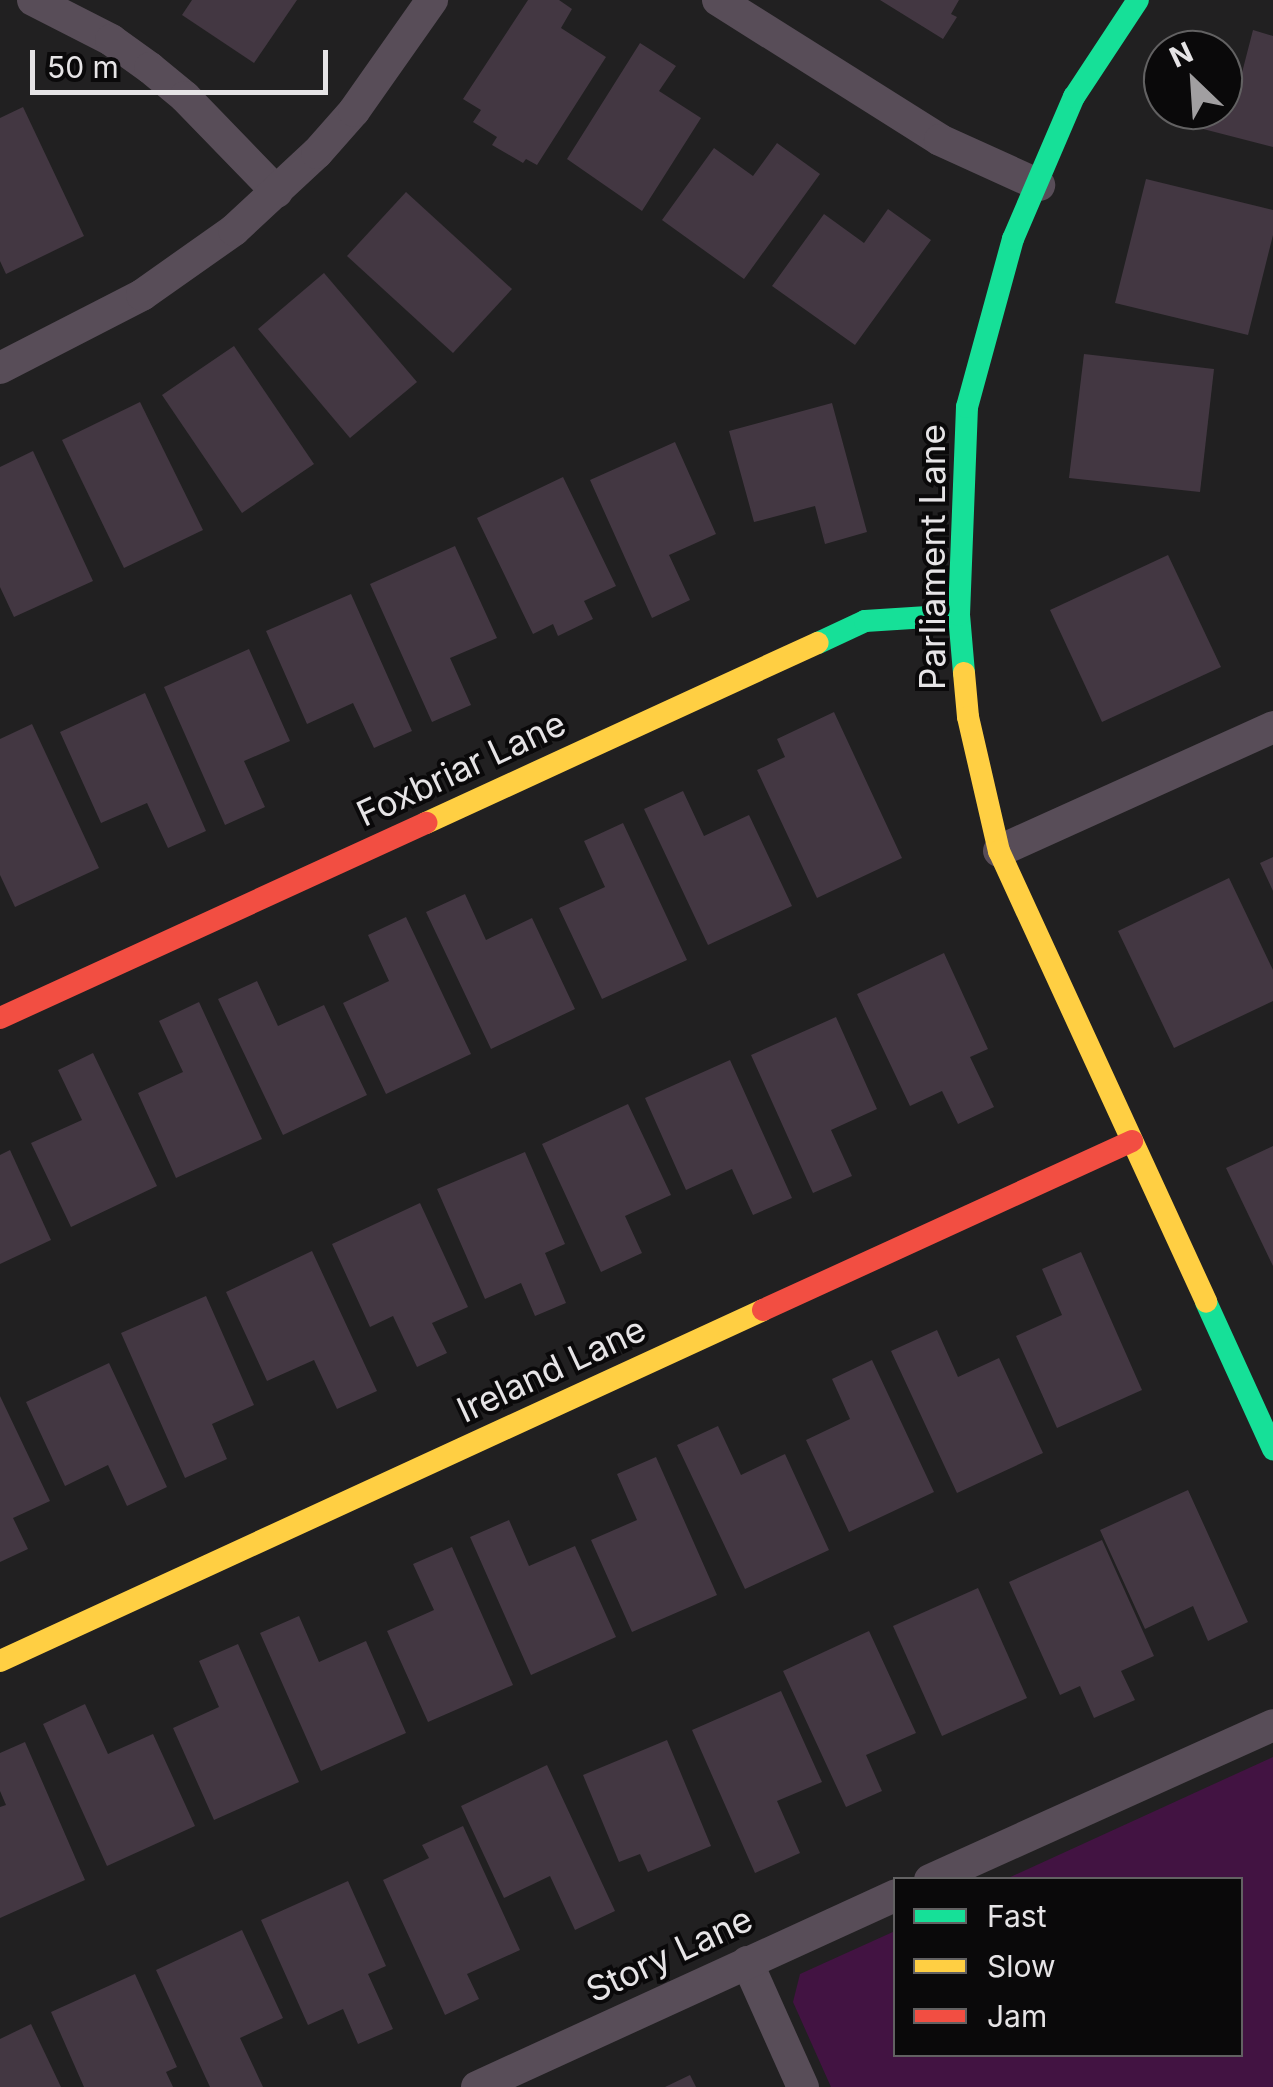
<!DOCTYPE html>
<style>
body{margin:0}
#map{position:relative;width:1273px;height:2087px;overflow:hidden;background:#212021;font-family:Inter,sans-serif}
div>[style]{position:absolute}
.green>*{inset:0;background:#421342}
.building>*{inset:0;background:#433742}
.street>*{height:32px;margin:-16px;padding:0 16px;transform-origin:16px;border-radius:16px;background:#584d58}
.fast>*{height:22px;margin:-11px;padding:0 11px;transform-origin:11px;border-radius:11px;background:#16e098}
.slow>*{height:22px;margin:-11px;padding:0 11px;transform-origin:11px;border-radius:11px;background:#ffcf43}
.jam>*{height:22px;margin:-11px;padding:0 11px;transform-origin:11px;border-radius:11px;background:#f24e42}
span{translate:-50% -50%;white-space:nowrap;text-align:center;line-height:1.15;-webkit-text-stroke:8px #0a090a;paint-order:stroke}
.street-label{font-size:35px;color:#e6e4e6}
.legend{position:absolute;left:893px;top:1877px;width:350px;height:180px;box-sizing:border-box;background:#0a090a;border:2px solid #626162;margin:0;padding:12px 18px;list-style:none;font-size:30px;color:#e6e4e6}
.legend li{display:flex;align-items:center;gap:20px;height:50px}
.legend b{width:50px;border:2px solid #626162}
.north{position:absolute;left:1143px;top:30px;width:100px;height:100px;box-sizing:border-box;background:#0a090a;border:2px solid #626162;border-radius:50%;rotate:335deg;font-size:28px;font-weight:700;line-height:40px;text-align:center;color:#e6e4e6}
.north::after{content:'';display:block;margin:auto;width:35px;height:45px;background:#a19fa1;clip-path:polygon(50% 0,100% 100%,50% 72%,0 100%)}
.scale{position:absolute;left:30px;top:50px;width:298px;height:45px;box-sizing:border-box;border:5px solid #e6e4e6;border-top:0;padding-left:12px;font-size:30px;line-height:35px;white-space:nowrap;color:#e6e4e6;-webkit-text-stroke:8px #0a090a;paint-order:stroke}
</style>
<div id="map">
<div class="green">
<i style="clip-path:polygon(1273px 1757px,1273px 2087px,831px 2087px,793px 2002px,800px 1974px,895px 1931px,896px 2054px,1240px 2054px,1240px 1880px,1006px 1879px)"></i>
</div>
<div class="building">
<i style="clip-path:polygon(192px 0,297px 0,254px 63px,182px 15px)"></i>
<i style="clip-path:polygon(528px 0,559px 0,572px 9px,561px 28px,606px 57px,537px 165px,526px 159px,523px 163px,492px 145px,497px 137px,473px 122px,481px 110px,463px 99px)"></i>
<i style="clip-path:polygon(880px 0,959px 0,951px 14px,957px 17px,943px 39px)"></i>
<i style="clip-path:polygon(1253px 30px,1273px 36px,1273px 147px,1176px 122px,1179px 110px,1223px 110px,1223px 88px,1237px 92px)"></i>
<i style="clip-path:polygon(640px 43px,676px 66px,659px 91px,701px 118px,642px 211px,567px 159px)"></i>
<i style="clip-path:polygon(23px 107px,84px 236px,6px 274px,0 261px,0 118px)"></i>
<i style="clip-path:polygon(777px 143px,820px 174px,744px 279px,662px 220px,714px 148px,753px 176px)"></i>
<i style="clip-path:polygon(1146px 179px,1273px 210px,1273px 235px,1248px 335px,1115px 303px)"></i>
<i style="clip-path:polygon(406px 192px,512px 289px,453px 353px,347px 256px)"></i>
<i style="clip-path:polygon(888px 209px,931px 240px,855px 345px,772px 286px,824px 214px,864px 243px)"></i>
<i style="clip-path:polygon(324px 273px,417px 382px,350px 438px,258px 329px)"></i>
<i style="clip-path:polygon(234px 346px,314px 464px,242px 513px,162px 395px)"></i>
<i style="clip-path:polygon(1084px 354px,1214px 369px,1200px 492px,1069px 478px)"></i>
<i style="clip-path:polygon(140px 402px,203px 530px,124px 568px,62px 440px)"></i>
<i style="clip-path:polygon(832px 403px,867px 532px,825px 544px,815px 506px,754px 522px,729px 431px)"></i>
<i style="clip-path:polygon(675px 442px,716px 534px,669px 555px,690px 600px,652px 618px,590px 480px)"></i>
<i style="clip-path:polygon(33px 451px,93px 581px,14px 617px,0 587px,0 467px)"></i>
<i style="clip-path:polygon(563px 477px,616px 586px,584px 601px,593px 619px,558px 636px,553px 624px,533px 634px,477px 518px)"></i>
<i style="clip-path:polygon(455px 546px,497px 638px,450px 658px,471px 705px,432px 722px,370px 584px)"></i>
<i style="clip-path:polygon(1168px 555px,1221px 667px,1102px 722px,1050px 610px)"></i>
<i style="clip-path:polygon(351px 594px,412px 731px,374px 748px,353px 703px,307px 724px,266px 631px)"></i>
<i style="clip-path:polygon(249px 649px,290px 741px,244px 761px,265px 807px,225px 825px,164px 687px)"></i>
<i style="clip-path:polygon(145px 693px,206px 831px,168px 848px,147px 803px,101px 823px,60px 732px)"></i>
<i style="clip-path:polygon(834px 712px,902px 858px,817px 898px,757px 770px,785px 757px,777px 739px)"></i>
<i style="clip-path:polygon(32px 724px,99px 868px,15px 907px,0 875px,0 739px)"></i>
<i style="clip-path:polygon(683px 791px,704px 836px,749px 815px,792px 906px,708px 945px,644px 809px)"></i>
<i style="clip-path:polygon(623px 823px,687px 960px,602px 999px,559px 908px,605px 887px,584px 841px)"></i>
<i style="clip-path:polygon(1273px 857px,1273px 891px,1260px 863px)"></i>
<i style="clip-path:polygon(1229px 878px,1273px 970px,1273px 1001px,1174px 1048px,1118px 931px)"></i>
<i style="clip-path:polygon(465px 894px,486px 940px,532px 918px,575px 1009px,491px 1049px,426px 912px)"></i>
<i style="clip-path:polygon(406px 917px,471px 1054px,386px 1094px,343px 1003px,389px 981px,368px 935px)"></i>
<i style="clip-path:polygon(944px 953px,988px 1049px,970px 1057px,994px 1107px,958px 1124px,942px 1091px,910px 1106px,857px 994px)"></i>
<i style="clip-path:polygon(257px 981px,278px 1026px,324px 1005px,367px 1095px,283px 1135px,218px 999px)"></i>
<i style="clip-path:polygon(199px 1002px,262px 1139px,176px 1178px,138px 1093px,183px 1072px,159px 1021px)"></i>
<i style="clip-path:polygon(836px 1017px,877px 1109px,831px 1130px,852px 1176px,813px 1193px,751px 1055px)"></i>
<i style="clip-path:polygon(93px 1053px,157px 1186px,71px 1227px,31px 1143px,82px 1120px,58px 1070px)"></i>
<i style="clip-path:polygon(730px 1060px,792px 1198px,753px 1215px,732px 1169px,686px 1190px,645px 1098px)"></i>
<i style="clip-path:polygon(628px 1104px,671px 1195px,625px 1216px,642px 1253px,601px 1272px,542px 1144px)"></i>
<i style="clip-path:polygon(1273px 1146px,1273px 1266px,1226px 1168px)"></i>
<i style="clip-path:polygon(10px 1150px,51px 1240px,0 1264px,0 1155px)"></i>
<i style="clip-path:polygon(525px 1152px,565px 1244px,545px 1253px,566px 1303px,535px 1316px,521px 1283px,485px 1299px,437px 1189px)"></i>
<i style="clip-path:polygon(420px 1203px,468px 1307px,432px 1323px,447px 1353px,417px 1367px,393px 1316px,370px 1327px,332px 1244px)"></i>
<i style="clip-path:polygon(312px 1251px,377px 1391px,337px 1409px,314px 1360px,267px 1381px,226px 1292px)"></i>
<i style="clip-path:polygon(1081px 1252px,1142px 1390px,1057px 1428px,1016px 1336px,1062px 1315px,1042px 1269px)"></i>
<i style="clip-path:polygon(206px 1296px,254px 1405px,212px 1424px,227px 1459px,185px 1478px,121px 1333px)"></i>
<i style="clip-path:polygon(937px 1330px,958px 1377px,999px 1358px,1043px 1453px,957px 1493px,891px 1351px)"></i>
<i style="clip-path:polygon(872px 1360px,934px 1492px,849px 1532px,806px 1440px,850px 1419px,832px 1379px)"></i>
<i style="clip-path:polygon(109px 1363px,167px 1487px,127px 1506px,108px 1465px,65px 1486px,26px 1402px)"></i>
<i style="clip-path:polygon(0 1396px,50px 1501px,13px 1518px,28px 1549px,0 1562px)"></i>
<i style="clip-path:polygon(718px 1426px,741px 1475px,785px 1454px,829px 1550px,745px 1589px,677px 1445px)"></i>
<i style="clip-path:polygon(656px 1457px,717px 1595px,632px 1632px,591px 1540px,637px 1520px,617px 1474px)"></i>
<i style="clip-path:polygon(1188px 1490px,1248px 1622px,1208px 1641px,1193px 1606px,1145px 1629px,1100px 1530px)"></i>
<i style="clip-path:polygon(509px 1520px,529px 1566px,575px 1546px,616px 1637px,531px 1675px,470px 1537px)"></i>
<i style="clip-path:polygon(1102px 1540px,1154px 1656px,1121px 1671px,1135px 1700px,1094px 1718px,1080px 1686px,1060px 1695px,1009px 1582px)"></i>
<i style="clip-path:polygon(452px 1547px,513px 1685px,428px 1722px,387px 1631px,434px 1610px,413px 1564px)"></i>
<i style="clip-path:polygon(978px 1588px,1027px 1698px,942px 1736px,893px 1626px)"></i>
<i style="clip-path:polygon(299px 1616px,319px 1662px,366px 1641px,406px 1733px,321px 1771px,260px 1633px)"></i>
<i style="clip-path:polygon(869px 1631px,916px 1733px,866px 1755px,882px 1791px,846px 1807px,783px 1671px)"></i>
<i style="clip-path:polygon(238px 1644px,299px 1782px,214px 1820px,173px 1728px,219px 1707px,199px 1661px)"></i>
<i style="clip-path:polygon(781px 1691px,822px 1782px,777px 1801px,800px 1853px,755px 1873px,692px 1730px)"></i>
<i style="clip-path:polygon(85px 1704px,108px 1754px,153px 1734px,195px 1826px,107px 1866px,43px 1724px)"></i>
<i style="clip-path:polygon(667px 1740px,711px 1846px,648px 1872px,640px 1854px,619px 1862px,583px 1775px)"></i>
<i style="clip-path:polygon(25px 1742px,85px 1880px,0 1918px,0 1807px,6px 1805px,0 1791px,0 1753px)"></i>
<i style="clip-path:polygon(547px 1765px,615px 1911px,575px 1930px,550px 1876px,504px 1898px,461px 1806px)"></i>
<i style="clip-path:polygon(463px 1826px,520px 1950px,467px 1974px,479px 1999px,445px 2015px,383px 1880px,429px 1858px,422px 1845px)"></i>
<i style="clip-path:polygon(348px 1881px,386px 1966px,368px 1974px,393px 2029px,358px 2044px,343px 2009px,308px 2025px,261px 1920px)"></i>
<i style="clip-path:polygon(242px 1930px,283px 2018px,240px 2038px,263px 2087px,210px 2087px,156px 1970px)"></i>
<i style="clip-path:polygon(135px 1974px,177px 2067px,166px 2072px,173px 2087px,84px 2087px,51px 2012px)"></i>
<i style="clip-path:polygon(31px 2024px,61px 2087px,0 2087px,0 2039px)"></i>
<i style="clip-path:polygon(690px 2075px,696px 2087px,665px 2087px)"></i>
</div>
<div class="street">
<i style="left:33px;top:0;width:88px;rotate:27.1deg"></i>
<i style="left:111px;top:40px;width:48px;rotate:35.7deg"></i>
<i style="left:150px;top:68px;width:45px;rotate:39.6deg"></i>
<i style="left:185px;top:97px;width:132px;rotate:45.9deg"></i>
<i style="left:718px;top:0;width:262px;rotate:32.2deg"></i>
<i style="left:940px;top:140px;width:109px;rotate:24.4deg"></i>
<i style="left:0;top:368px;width:160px;rotate:-27.2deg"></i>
<i style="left:142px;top:295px;width:113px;rotate:-35.2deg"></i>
<i style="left:234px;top:230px;width:113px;rotate:-42.9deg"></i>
<i style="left:317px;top:153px;width:56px;rotate:-48.6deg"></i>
<i style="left:354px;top:111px;width:136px;rotate:-54.9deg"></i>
<i style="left:999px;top:851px;width:301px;rotate:-24.3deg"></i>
<i style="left:930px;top:1880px;width:376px;rotate:-24.3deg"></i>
<i style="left:747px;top:1962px;width:137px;rotate:65.9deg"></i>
<i style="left:477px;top:2087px;width:461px;rotate:-24.6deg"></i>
</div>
<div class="fast">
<i style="left:818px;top:643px;width:52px;rotate:-25.1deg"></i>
<i style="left:865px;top:621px;width:94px;rotate:-3.7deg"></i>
<i style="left:964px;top:673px;width:58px;rotate:-94.9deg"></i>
<i style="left:959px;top:615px;width:208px;rotate:-87.8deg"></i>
<i style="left:967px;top:407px;width:174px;rotate:-74.7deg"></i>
<i style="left:1013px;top:239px;width:155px;rotate:-66.8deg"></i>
<i style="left:1074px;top:97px;width:116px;rotate:-56.6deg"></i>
<i style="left:1206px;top:1302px;width:162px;rotate:65.5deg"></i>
</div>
<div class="slow">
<i style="left:964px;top:673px;width:44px;rotate:84.8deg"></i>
<i style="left:968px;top:717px;width:138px;rotate:77deg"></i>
<i style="left:999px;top:851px;width:496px;rotate:65.3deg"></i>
<i style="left:426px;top:823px;width:431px;rotate:-24.7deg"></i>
<i style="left:0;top:1661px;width:840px;rotate:-24.7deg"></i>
</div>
<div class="jam">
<i style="left:0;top:1018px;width:469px;rotate:-24.6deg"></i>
<i style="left:763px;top:1310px;width:406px;rotate:-24.6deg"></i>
</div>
<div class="street-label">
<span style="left:932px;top:557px;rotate:-90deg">Parliament Lane</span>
<span style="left:461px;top:768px;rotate:-25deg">Foxbriar Lane</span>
<span style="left:551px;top:1369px;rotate:-25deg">Ireland Lane</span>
<span style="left:669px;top:1954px;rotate:-25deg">Story Lane</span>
</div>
<ul class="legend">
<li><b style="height:12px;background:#16e098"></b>Fast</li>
<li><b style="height:12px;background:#ffcf43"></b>Slow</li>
<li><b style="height:12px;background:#f24e42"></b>Jam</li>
</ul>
<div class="north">N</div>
<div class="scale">50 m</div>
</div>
